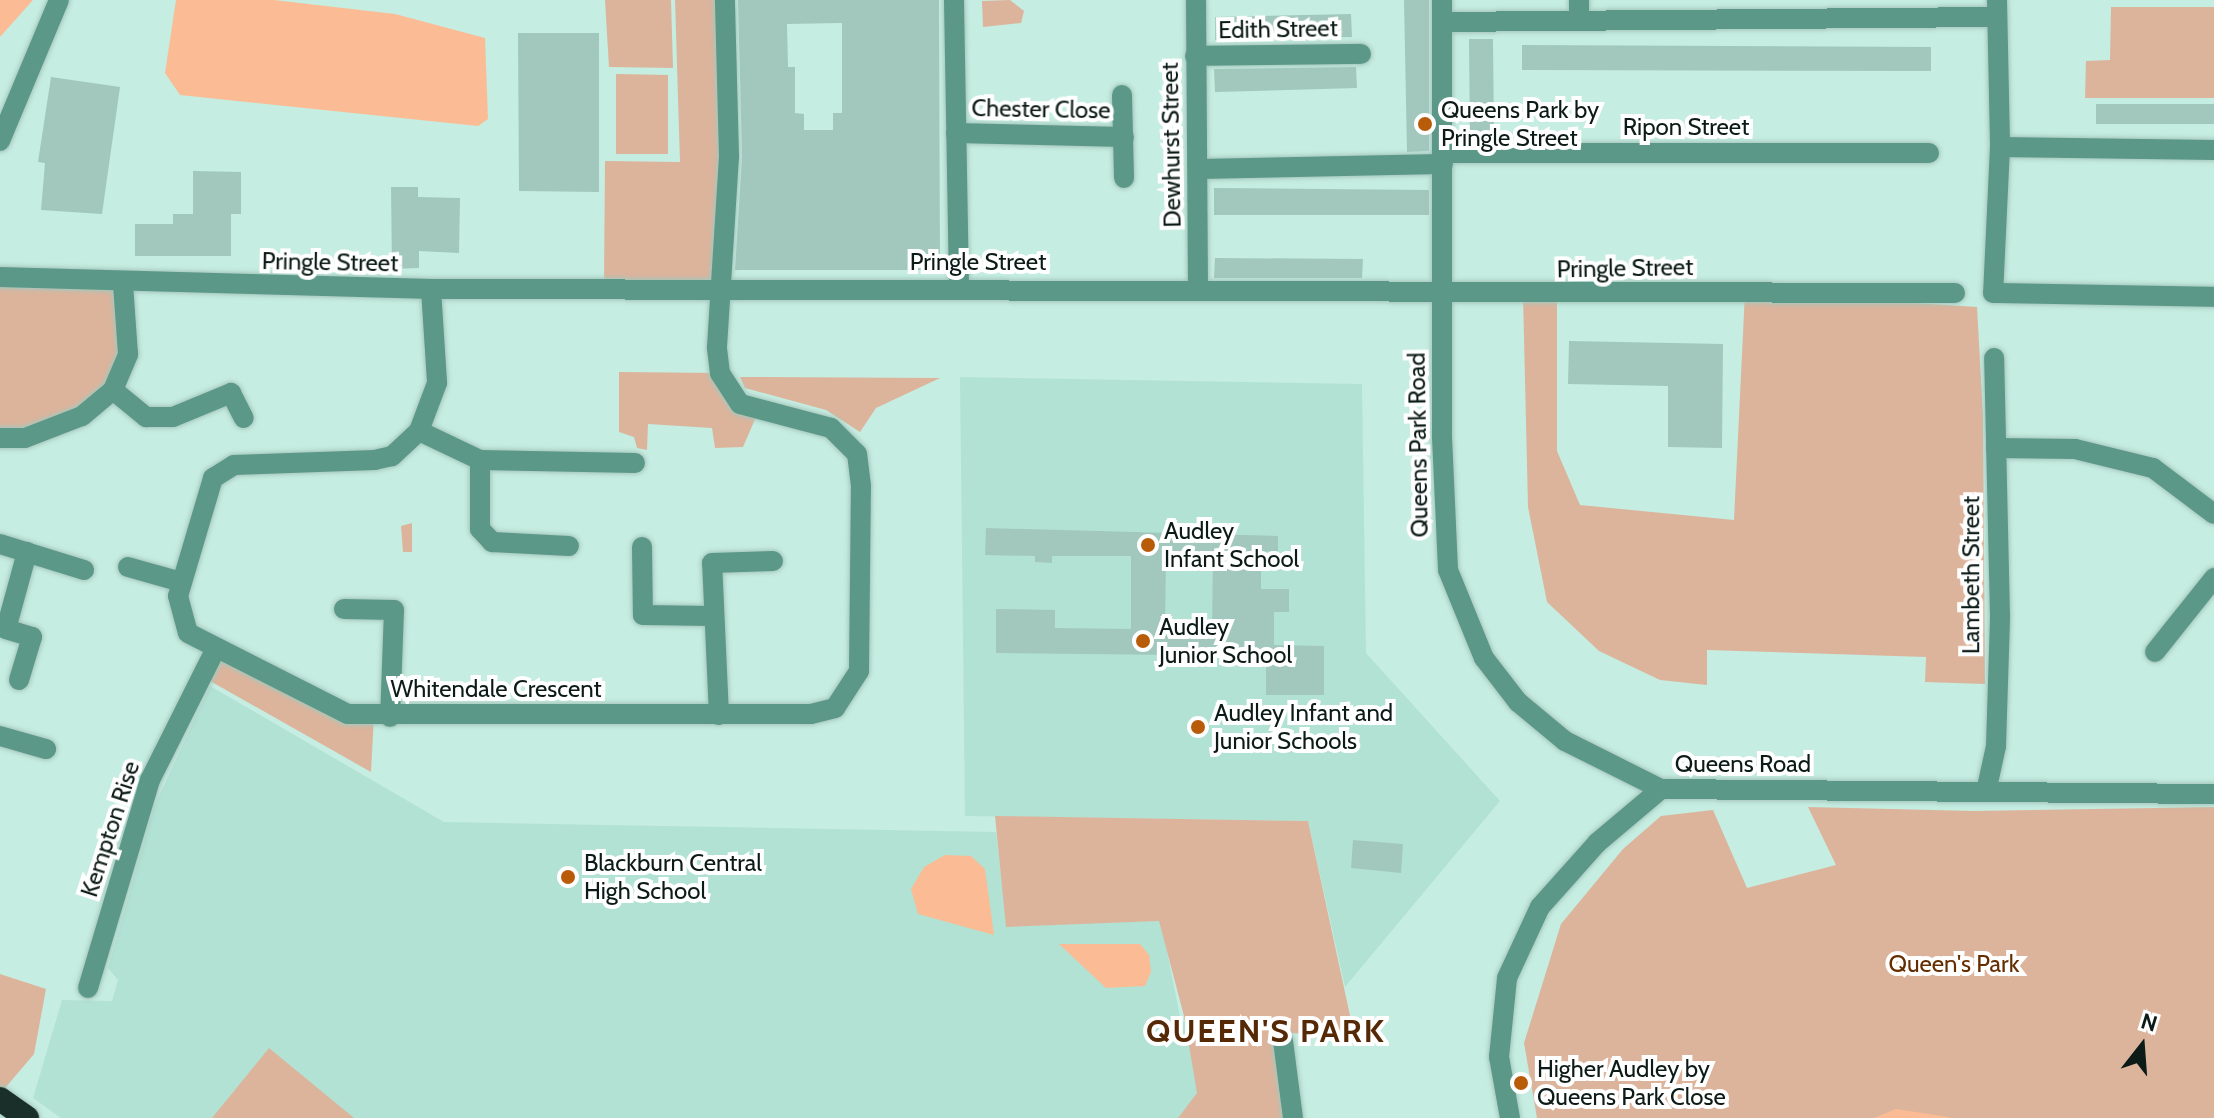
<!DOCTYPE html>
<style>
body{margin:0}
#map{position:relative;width:2214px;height:1118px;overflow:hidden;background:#c6ede1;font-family:Cabin,sans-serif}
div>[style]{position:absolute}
.built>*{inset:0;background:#b2e2d4}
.green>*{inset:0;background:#dcb49c}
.water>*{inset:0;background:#fbbc95}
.building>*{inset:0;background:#a2c8bd}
.roads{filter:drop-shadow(0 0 2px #a5c7bd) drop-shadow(0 0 2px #a5c7bd)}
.minor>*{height:20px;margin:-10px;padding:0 10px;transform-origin:10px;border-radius:10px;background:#5c9887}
.highway>*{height:24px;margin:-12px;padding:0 12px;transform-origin:12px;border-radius:12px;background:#1a2f29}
.dots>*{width:22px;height:22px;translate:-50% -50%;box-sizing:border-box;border:4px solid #fff;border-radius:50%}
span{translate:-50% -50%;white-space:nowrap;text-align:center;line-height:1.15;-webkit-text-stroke:8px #fff;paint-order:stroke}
.street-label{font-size:24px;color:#0c1b17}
.poi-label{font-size:24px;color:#0c1b17}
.left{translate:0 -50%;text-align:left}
.park-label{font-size:24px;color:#652e00}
.district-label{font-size:32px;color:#562906;font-weight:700;letter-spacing:2px}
.north{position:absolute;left:2102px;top:1006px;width:80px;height:80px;-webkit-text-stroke:6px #fff;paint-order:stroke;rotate:17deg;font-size:22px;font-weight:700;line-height:32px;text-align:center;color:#0c1b17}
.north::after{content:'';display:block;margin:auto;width:28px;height:36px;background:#0c1b17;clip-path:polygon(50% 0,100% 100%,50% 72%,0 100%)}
</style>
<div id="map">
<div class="built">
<i style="clip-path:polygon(960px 377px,1362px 384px,1366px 653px,1500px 801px,1345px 987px,1308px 821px,965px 816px)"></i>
<i style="clip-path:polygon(210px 686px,444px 822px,996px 832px,1007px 923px,1161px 921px,1181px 1022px,1249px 1021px,1248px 1118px,61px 1118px,33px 1098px,62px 1000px,112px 1001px,118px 980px,108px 968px,154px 807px)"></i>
</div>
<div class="green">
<i style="clip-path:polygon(605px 0,671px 0,673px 68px,609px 67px)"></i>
<i style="clip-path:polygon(675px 0,720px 0,724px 287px,604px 285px,605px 161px,680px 162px)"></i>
<i style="clip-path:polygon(1010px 0,1024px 11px,1021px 23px,983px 27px,982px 1px)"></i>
<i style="clip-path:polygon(2111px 7px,2214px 7px,2214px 98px,2085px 98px,2086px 61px,2110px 60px)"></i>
<i style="clip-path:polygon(616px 74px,668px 75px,668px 154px,616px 154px)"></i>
<i style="clip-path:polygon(0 277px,123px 284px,128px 354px,82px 416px,0 438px)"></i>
<i style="clip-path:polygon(1745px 292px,1977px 307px,1983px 415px,1985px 684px,1925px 682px,1926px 657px,1707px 650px,1707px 685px,1660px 680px,1599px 651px,1547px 602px,1528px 507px,1523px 296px,1557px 296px,1557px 451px,1580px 505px,1734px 520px)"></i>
<i style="clip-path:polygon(619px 372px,720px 373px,759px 410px,743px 447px,715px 448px,712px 428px,648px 424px,647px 450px,637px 448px,634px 437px,619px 432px)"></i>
<i style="clip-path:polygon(740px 377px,940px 378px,876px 408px,860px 432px,826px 410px,745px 388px)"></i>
<i style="clip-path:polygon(412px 523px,412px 552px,403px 552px,401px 526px)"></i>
<i style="clip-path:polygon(216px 648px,374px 716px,371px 772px,203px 677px)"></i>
<i style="clip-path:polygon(1808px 807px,1974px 811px,2214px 807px,2214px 1118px,1537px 1118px,1524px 1043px,1561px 924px,1623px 849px,1661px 816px,1713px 810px,1747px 888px,1836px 865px)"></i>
<i style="clip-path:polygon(995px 816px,1308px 821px,1354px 1034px,1270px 1033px,1293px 1118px,1178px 1118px,1197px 1093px,1184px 1016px,1159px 921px,1006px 927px)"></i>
<i style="clip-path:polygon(0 974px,46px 989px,34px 1054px,0 1094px)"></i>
<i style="clip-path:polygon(269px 1048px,354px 1118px,212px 1118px)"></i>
</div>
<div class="water">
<i style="clip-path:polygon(0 0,33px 0,0 37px)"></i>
<i style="clip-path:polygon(176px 0,274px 0,395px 14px,485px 38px,488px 119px,478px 126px,180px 95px,165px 73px)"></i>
<i style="clip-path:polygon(945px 855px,971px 856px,985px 869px,994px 935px,918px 914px,911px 889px,924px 867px)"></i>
<i style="clip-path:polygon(1059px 944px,1140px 944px,1149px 955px,1151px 972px,1145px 986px,1106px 988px)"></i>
<i style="clip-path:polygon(1896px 1109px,1948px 1117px,1950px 1118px,1874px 1118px)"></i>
</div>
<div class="building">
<i style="clip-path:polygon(evenodd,738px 0,939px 0,940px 270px,735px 270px,742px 157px,738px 0,842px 23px,842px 113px,833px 113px,833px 130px,804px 130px,804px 114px,795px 113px,795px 67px,788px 67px,787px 24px,842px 23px)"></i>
<i style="clip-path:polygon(1404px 0,1429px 0,1429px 151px,1407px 152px)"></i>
<i style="clip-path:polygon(1351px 14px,1352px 37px,1215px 40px,1215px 17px)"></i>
<i style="clip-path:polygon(518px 33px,599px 33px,599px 192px,519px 191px)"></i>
<i style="clip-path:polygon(1469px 39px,1493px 39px,1494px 140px,1470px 140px)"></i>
<i style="clip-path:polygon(1522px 45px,1931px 47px,1931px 71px,1522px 70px)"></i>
<i style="clip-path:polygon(1356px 67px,1357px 88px,1215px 92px,1214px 69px)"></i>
<i style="clip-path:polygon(51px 77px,120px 87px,102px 214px,41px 210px,45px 163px,38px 162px)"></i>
<i style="clip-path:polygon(2096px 104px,2214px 104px,2214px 124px,2096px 124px)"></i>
<i style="clip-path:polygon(193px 171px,241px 172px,241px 214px,231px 214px,231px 256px,135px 256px,135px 224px,173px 224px,173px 214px,193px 214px)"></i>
<i style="clip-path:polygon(391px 187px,418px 187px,418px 197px,460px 198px,459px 253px,419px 251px,419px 268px,392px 269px)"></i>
<i style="clip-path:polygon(1214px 188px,1429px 190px,1429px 215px,1214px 215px)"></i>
<i style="clip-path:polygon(1215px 258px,1363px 259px,1362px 278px,1214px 278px)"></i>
<i style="clip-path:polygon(1569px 341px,1723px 344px,1722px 448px,1668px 447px,1668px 386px,1568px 384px)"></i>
<i style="clip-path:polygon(evenodd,986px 528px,1278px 536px,1278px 551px,1261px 552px,1261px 589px,1289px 589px,1289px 612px,1274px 612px,1274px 645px,1324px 646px,1324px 695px,1266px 695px,1266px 656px,996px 653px,996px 609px,1055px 610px,1055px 628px,1131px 629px,1131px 556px,1052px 556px,1052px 563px,1035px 562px,1035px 556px,985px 555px,986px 528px,1166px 557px,1213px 557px,1212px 630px,1165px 630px,1166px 557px)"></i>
<i style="clip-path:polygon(1353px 840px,1403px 844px,1401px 873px,1351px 868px)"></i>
</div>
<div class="roads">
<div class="minor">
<i style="left:954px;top:0;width:287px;rotate:89deg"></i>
<i style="left:1196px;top:0;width:290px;rotate:89.6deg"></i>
<i style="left:1442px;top:0;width:437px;rotate:90deg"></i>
<i style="left:1442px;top:437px;width:133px;rotate:87.4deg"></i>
<i style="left:1448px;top:570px;width:95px;rotate:67.8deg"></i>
<i style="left:1484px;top:658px;width:56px;rotate:52.3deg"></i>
<i style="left:1518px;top:702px;width:61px;rotate:39.7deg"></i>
<i style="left:1565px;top:741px;width:107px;rotate:26.6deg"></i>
<i style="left:1579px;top:0;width:21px;rotate:90deg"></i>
<i style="left:1997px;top:0;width:147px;rotate:88.8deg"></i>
<i style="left:2000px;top:147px;width:146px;rotate:92.7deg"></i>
<i style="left:1993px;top:293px;width:221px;rotate:1deg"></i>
<i style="left:1442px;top:22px;width:555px;rotate:-0.52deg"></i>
<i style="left:1195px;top:56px;width:166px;rotate:-0.7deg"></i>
<i style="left:1122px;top:95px;width:83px;rotate:88.6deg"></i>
<i style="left:956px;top:133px;width:168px;rotate:1.4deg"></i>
<i style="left:0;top:141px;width:153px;rotate:-67.3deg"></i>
<i style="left:2000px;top:147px;width:214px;rotate:0.8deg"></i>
<i style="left:1443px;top:153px;width:486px"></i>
<i style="left:1198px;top:169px;width:245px;rotate:-1.2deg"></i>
<i style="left:0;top:277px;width:431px;rotate:1.6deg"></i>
<i style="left:431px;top:289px;width:1524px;rotate:0.15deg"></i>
<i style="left:431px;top:289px;width:94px;rotate:86.3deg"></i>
<i style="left:437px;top:383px;width:51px;rotate:110.6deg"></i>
<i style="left:419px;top:431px;width:37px;rotate:137deg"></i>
<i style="left:392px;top:456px;width:17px;rotate:167deg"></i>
<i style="left:375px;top:460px;width:141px;rotate:178deg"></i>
<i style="left:234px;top:465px;width:25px;rotate:148deg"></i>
<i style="left:213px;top:478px;width:123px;rotate:106.5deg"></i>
<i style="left:178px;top:596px;width:38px;rotate:75deg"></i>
<i style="left:188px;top:633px;width:179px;rotate:26.9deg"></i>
<i style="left:348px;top:714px;width:463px"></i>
<i style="left:811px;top:714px;width:25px;rotate:-14deg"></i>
<i style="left:835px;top:708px;width:44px;rotate:-57deg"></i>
<i style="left:859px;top:671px;width:185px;rotate:-89.4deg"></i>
<i style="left:861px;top:486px;width:32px;rotate:-97deg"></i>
<i style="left:857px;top:454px;width:37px;rotate:-135deg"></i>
<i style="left:831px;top:428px;width:94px;rotate:-165.2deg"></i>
<i style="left:740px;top:404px;width:37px;rotate:-123deg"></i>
<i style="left:720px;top:373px;width:26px;rotate:-97deg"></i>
<i style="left:717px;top:347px;width:190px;rotate:-86.4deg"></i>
<i style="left:729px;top:157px;width:157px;rotate:-91.5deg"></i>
<i style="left:113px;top:390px;width:43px;rotate:39.3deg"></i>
<i style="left:146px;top:417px;width:27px"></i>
<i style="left:173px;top:417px;width:63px;rotate:-22.5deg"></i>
<i style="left:231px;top:393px;width:28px;rotate:63deg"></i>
<i style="left:419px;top:431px;width:68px;rotate:25.4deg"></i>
<i style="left:480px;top:460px;width:155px;rotate:1.1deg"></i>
<i style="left:0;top:438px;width:25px"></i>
<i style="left:25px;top:438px;width:61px;rotate:-21.1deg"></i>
<i style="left:82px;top:416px;width:40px;rotate:-40deg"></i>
<i style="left:113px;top:390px;width:39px;rotate:-67deg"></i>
<i style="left:128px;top:354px;width:70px;rotate:-94.1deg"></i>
<i style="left:1996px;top:448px;width:79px;rotate:0.7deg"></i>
<i style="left:2075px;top:449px;width:80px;rotate:13.7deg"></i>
<i style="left:2153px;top:468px;width:76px;rotate:37deg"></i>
<i style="left:480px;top:460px;width:69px;rotate:90deg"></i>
<i style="left:480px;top:529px;width:18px;rotate:47deg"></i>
<i style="left:492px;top:542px;width:77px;rotate:3deg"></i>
<i style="left:0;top:544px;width:88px;rotate:17.2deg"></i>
<i style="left:642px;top:547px;width:68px;rotate:89.2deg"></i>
<i style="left:643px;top:615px;width:69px;rotate:0.8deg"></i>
<i style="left:128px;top:567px;width:55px;rotate:15.8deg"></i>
<i style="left:344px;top:609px;width:50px;rotate:1.1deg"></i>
<i style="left:394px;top:610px;width:107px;rotate:92.1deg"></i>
<i style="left:2155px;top:652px;width:95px;rotate:-51.4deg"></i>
<i style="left:19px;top:680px;width:45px;rotate:-73.2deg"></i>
<i style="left:32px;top:637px;width:27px;rotate:-163deg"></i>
<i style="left:6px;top:629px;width:80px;rotate:-74.7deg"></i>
<i style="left:719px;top:715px;width:152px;rotate:-92.6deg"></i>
<i style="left:712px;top:563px;width:61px;rotate:-1.9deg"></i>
<i style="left:0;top:736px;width:48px;rotate:15.8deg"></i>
<i style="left:1986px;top:792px;width:47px;rotate:-77.7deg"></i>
<i style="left:1996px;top:746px;width:130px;rotate:-88.2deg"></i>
<i style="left:2000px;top:616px;width:258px;rotate:-91.3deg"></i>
<i style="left:88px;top:988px;width:217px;rotate:-73.4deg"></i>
<i style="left:150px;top:780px;width:148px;rotate:-63.4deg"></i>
<i style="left:1283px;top:1041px;width:78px;rotate:82.6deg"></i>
<i style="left:1510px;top:1118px;width:62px;rotate:-100.2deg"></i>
<i style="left:1499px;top:1057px;width:79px;rotate:-84.2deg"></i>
<i style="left:1507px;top:978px;width:78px;rotate:-65.1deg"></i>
<i style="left:1540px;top:907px;width:86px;rotate:-48.3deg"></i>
<i style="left:1597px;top:843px;width:84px;rotate:-40.2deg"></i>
<i style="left:1661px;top:789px;width:553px;rotate:0.52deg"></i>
</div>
<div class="highway">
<i style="left:0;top:1099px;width:33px;rotate:35deg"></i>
</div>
</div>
<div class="dots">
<i style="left:1425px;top:124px;background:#b95c0a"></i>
<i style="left:1148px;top:545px;background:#b95c0a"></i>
<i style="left:1143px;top:641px;background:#b95c0a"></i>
<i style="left:1198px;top:727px;background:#b95c0a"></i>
<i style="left:568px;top:877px;background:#b95c0a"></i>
<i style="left:1521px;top:1083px;background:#b95c0a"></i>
</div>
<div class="street-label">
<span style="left:1278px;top:29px;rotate:-1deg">Edith Street</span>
<span style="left:1041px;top:109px;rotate:1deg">Chester Close</span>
<span style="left:1686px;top:127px">Ripon Street</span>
<span style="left:1171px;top:145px;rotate:-91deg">Dewhurst Street</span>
<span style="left:330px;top:262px;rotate:1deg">Pringle Street</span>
<span style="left:978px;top:262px">Pringle Street</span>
<span style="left:1625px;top:268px;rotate:-1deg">Pringle Street</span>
<span style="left:1418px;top:445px;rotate:-91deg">Queens Park Road</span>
<span style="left:1971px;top:575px;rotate:-90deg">Lambeth Street</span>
<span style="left:496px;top:689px">Whitendale Crescent</span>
<span style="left:1743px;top:764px">Queens Road</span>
<span style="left:110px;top:829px;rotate:-72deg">Kempton Rise</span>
</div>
<div class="poi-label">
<span class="left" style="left:1441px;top:124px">Queens Park by<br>Pringle Street</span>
<span class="left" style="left:1164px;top:545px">Audley<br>Infant School</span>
<span class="left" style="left:1159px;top:641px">Audley<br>Junior School</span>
<span class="left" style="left:1214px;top:727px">Audley Infant and<br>Junior Schools</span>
<span class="left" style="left:584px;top:877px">Blackburn Central<br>High School</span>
<span class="left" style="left:1537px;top:1083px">Higher Audley by<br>Queens Park Close</span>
</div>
<div class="park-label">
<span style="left:1954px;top:964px">Queen's Park</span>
</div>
<div class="district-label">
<span style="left:1266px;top:1031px">QUEEN'S PARK</span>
</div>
<div class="north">N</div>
</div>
